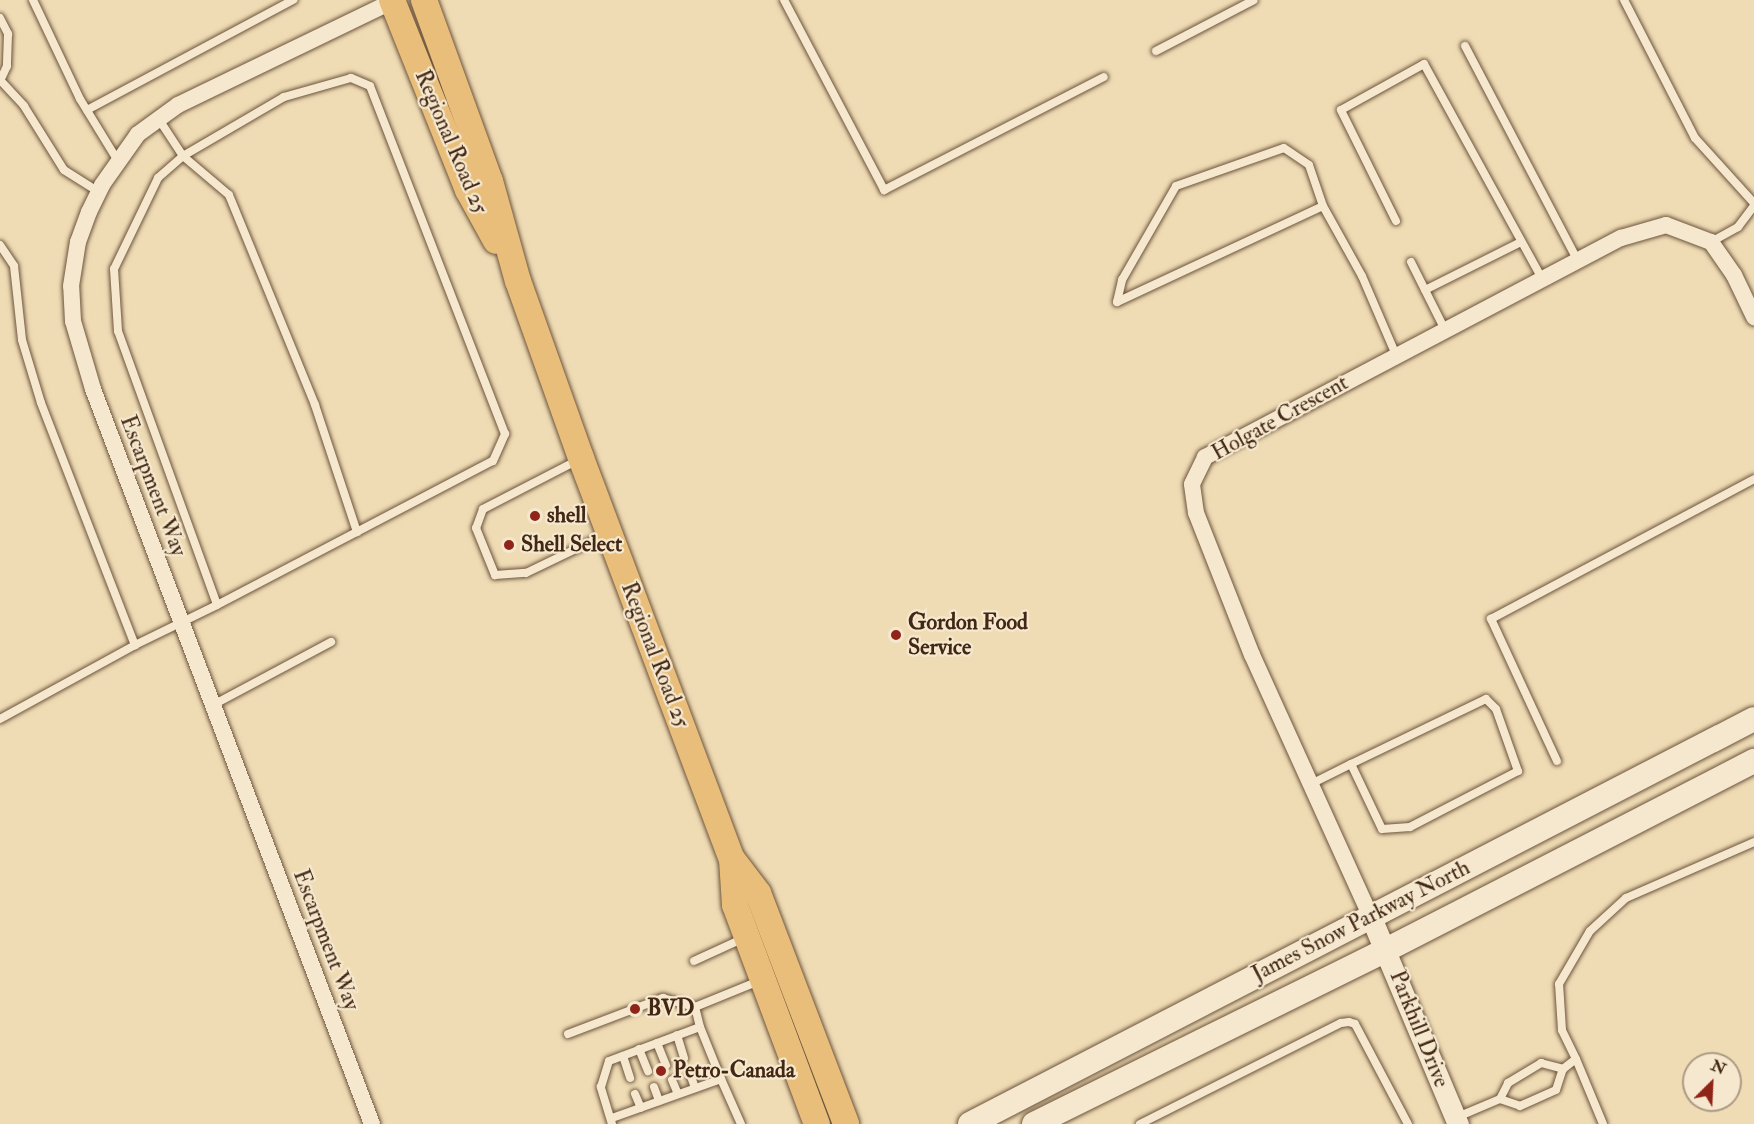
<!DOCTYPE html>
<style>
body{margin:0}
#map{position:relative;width:1754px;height:1124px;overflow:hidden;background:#efdcb5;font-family:"IM FELL Double Pica",serif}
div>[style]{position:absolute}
.roads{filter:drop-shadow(0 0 2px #6d543c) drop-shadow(0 0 2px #6d543c)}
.service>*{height:8px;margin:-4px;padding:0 4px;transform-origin:4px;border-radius:4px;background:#f5e8cf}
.minor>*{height:16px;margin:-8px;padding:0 8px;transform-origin:8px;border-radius:8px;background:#f5e8cf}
.tertiary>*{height:21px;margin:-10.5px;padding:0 10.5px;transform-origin:10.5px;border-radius:10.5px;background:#f5e8cf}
.secondary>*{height:24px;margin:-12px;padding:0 12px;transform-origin:12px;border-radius:12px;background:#f5e8cf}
.primary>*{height:26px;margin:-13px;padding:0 13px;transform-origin:13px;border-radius:13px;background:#e8be7a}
.dots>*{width:16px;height:16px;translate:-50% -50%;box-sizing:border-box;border:3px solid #f5e8cf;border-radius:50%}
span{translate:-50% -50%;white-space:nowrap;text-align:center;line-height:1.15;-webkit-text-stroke:4.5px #f5e8cf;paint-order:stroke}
.street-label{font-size:22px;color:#422714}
.poi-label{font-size:22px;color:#422714;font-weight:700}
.left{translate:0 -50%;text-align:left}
.north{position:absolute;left:1682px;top:1052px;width:60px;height:60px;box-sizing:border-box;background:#f5e8cf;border:2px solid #ad9b84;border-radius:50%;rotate:24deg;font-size:16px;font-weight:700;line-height:24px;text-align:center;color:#422714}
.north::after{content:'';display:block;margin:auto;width:21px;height:27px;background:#8f2418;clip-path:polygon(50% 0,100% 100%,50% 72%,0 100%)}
</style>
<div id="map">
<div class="roads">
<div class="service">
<i style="left:33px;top:0;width:110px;rotate:64.6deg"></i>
<i style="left:80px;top:99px;width:73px;rotate:58.5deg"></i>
<i style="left:784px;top:0;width:215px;rotate:62.2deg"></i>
<i style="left:884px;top:190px;width:247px;rotate:-27.2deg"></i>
<i style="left:1624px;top:0;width:155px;rotate:62.8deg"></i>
<i style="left:1695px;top:138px;width:88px;rotate:47.8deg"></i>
<i style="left:0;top:18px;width:18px;rotate:63deg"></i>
<i style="left:8px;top:34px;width:32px;rotate:92deg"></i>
<i style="left:7px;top:66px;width:17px;rotate:115deg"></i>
<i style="left:1465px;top:46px;width:243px;rotate:62.3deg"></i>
<i style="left:1156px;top:51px;width:110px;rotate:-27.5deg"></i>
<i style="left:1px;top:81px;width:34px;rotate:47deg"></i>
<i style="left:24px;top:106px;width:75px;rotate:58deg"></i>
<i style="left:64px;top:170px;width:41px;rotate:32.2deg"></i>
<i style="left:87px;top:110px;width:234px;rotate:-28.1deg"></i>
<i style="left:158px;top:118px;width:45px;rotate:56.7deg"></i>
<i style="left:183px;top:156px;width:60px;rotate:40.3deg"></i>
<i style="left:229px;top:195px;width:227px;rotate:67.7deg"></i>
<i style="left:315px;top:405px;width:134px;rotate:71.7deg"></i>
<i style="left:1396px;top:221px;width:124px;rotate:-116.4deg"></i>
<i style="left:1341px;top:110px;width:95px;rotate:-29deg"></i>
<i style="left:1424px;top:64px;width:245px;rotate:61.2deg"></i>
<i style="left:1711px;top:242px;width:31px;rotate:-29deg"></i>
<i style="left:1738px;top:227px;width:26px;rotate:-53deg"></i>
<i style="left:0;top:245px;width:25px;rotate:56deg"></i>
<i style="left:14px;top:266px;width:74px;rotate:83.8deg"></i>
<i style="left:22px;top:340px;width:66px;rotate:73.2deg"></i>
<i style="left:41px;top:403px;width:260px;rotate:68.8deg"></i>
<i style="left:135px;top:645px;width:91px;rotate:-26deg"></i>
<i style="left:217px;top:605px;width:311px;rotate:-27.6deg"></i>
<i style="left:493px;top:461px;width:30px;rotate:-66deg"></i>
<i style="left:505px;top:434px;width:373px;rotate:-111.2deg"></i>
<i style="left:370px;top:86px;width:21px;rotate:-157deg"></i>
<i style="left:351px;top:78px;width:70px;rotate:164.2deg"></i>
<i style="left:284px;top:97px;width:117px;rotate:149.7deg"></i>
<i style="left:183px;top:156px;width:33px;rotate:139deg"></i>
<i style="left:158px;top:178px;width:101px;rotate:115.8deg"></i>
<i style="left:114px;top:269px;width:62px;rotate:86.3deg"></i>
<i style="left:118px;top:331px;width:291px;rotate:70.1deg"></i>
<i style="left:1411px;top:262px;width:76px;rotate:63.4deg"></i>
<i style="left:1425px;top:290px;width:107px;rotate:-26.6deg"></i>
<i style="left:1117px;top:302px;width:23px;rotate:-77deg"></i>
<i style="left:1122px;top:280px;width:108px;rotate:-60.1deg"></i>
<i style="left:1176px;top:186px;width:114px;rotate:-19.4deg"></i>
<i style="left:1284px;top:148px;width:30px;rotate:34deg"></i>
<i style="left:1309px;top:165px;width:43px;rotate:71.1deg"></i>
<i style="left:1323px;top:206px;width:80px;rotate:60.9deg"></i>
<i style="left:1362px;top:276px;width:86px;rotate:66.7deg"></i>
<i style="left:1117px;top:302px;width:227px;rotate:-25deg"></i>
<i style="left:578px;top:460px;width:107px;rotate:152.7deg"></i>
<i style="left:483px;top:509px;width:20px;rotate:110deg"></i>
<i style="left:476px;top:528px;width:51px;rotate:68deg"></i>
<i style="left:495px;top:575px;width:31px;rotate:-4deg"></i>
<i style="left:526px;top:573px;width:90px;rotate:-25.7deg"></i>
<i style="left:213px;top:705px;width:134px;rotate:-28.1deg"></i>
<i style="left:0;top:719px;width:154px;rotate:-28.7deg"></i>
<i style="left:1557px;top:761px;width:157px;rotate:-114.9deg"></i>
<i style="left:1491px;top:619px;width:298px;rotate:-28deg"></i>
<i style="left:1311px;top:784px;width:45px;rotate:-26.6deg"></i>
<i style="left:1351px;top:764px;width:150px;rotate:-25.7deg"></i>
<i style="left:1486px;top:699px;width:14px;rotate:45deg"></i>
<i style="left:1496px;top:709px;width:66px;rotate:70.5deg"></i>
<i style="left:1518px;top:771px;width:122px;rotate:152.6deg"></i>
<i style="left:1410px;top:827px;width:28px;rotate:176deg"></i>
<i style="left:1382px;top:829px;width:72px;rotate:-115.5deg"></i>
<i style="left:694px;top:961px;width:55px;rotate:-24.7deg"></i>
<i style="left:568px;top:1034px;width:102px;rotate:-20.8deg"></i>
<i style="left:663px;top:998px;width:33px;rotate:16deg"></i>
<i style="left:677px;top:1035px;width:24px;rotate:73deg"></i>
<i style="left:657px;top:1043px;width:24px;rotate:68deg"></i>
<i style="left:639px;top:1049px;width:24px;rotate:68deg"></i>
<i style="left:623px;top:1056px;width:23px;rotate:72deg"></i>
<i style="left:1576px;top:1059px;width:32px;rotate:-116deg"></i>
<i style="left:1562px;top:1030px;width:46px;rotate:-93.7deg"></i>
<i style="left:1559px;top:984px;width:61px;rotate:-59.7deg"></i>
<i style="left:1590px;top:931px;width:49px;rotate:-42.5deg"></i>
<i style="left:1626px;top:898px;width:140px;rotate:-23.6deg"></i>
<i style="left:690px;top:1074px;width:15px;rotate:70deg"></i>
<i style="left:721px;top:1079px;width:49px;rotate:66deg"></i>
<i style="left:672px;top:1080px;width:15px;rotate:67deg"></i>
<i style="left:654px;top:1087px;width:15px;rotate:70deg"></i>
<i style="left:635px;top:1094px;width:15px;rotate:67deg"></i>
<i style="left:1500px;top:1099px;width:21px;rotate:19deg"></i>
<i style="left:1520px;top:1106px;width:39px;rotate:-24deg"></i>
<i style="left:1556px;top:1090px;width:22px;rotate:-72deg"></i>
<i style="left:1563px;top:1069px;width:16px;rotate:-38deg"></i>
<i style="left:1576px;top:1059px;width:70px;rotate:67.4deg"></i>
<i style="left:612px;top:1118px;width:116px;rotate:-19.7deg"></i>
<i style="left:721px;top:1079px;width:56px;rotate:-112deg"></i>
<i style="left:1455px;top:1118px;width:49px;rotate:-22.9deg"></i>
<i style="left:1500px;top:1099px;width:18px;rotate:-63deg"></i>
<i style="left:1508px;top:1083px;width:39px;rotate:-31deg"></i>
<i style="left:1541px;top:1063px;width:23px;rotate:15deg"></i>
<i style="left:612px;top:1124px;width:39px;rotate:-107deg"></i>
<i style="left:601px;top:1087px;width:27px;rotate:-73deg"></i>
<i style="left:609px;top:1061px;width:97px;rotate:-20.5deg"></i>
<i style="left:700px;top:1027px;width:21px;rotate:-104deg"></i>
<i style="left:695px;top:1007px;width:71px;rotate:-22.2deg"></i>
<i style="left:1140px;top:1124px;width:225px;rotate:-26.7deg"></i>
<i style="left:1341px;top:1023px;width:8px;rotate:-7deg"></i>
<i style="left:1349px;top:1022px;width:6px;rotate:18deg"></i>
<i style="left:1355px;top:1024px;width:113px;rotate:62.1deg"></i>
</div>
<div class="minor">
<i style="left:1370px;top:915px;width:286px;rotate:-114.4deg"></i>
<i style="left:1252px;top:655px;width:153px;rotate:-111.5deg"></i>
<i style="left:1196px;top:513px;width:29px;rotate:-98deg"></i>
<i style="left:1192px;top:484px;width:30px;rotate:-64deg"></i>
<i style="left:1205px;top:457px;width:470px;rotate:-27.8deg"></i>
<i style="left:1621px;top:238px;width:47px;rotate:-16.1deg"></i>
<i style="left:1666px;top:225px;width:48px;rotate:20.7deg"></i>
<i style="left:1711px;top:242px;width:40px;rotate:55.1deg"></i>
<i style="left:1734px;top:275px;width:47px;rotate:64.5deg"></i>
<i style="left:372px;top:1124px;width:786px;rotate:-110.79deg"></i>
<i style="left:93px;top:389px;width:71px;rotate:-106.4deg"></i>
<i style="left:73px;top:321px;width:35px;rotate:-93deg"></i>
<i style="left:71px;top:286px;width:45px;rotate:-81deg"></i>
<i style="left:78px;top:242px;width:32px;rotate:-70deg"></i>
<i style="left:89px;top:212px;width:30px;rotate:-64deg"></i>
<i style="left:102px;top:185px;width:62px;rotate:-54.8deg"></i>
<i style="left:138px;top:134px;width:49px;rotate:-35.9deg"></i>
<i style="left:178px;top:105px;width:241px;rotate:-25.8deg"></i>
</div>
<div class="tertiary">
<i style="left:1370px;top:915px;width:227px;rotate:67.2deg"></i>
</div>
<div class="secondary">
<i style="left:970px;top:1124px;width:882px;rotate:-27.32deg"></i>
<i style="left:1034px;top:1124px;width:393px;rotate:-26.3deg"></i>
<i style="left:1386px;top:950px;width:414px;rotate:-27.2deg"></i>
</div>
<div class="primary">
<i style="left:392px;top:0;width:205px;rotate:68.2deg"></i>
<i style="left:468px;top:190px;width:58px;rotate:61.2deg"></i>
<i style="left:424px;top:0;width:193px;rotate:70deg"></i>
<i style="left:490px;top:181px;width:104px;rotate:74.4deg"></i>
<i style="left:518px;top:281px;width:188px;rotate:70.4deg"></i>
<i style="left:581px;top:458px;width:428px;rotate:69.4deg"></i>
<i style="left:732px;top:859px;width:43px;rotate:52.6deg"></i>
<i style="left:758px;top:893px;width:247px;rotate:69.1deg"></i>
<i style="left:732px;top:859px;width:46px;rotate:86.3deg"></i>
<i style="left:735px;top:905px;width:234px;rotate:69.5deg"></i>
</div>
</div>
<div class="dots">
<i style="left:535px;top:516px;background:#8f2418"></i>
<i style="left:509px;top:545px;background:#8f2418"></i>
<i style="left:896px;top:635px;background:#8f2418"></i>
<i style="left:635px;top:1009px;background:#8f2418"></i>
<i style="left:661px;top:1071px;background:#8f2418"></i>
</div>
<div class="street-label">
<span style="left:451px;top:142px;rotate:67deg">Regional Road 25</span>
<span style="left:1280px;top:418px;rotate:-29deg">Holgate Crescent</span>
<span style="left:153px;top:486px;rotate:69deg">Escarpment Way</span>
<span style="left:655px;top:655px;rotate:69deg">Regional Road 25</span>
<span style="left:1361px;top:921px;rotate:-27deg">James Snow Parkway North</span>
<span style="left:326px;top:940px;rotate:69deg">Escarpment Way</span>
<span style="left:1419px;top:1029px;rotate:68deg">Parkhill Drive</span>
</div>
<div class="poi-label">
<span class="left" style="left:547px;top:516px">shell</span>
<span class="left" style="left:521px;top:545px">Shell Select</span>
<span class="left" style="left:908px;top:635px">Gordon Food<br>Service</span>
<span class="left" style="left:647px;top:1009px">BVD</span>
<span class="left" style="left:673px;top:1071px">Petro-Canada</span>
</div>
<div class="north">N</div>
</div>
